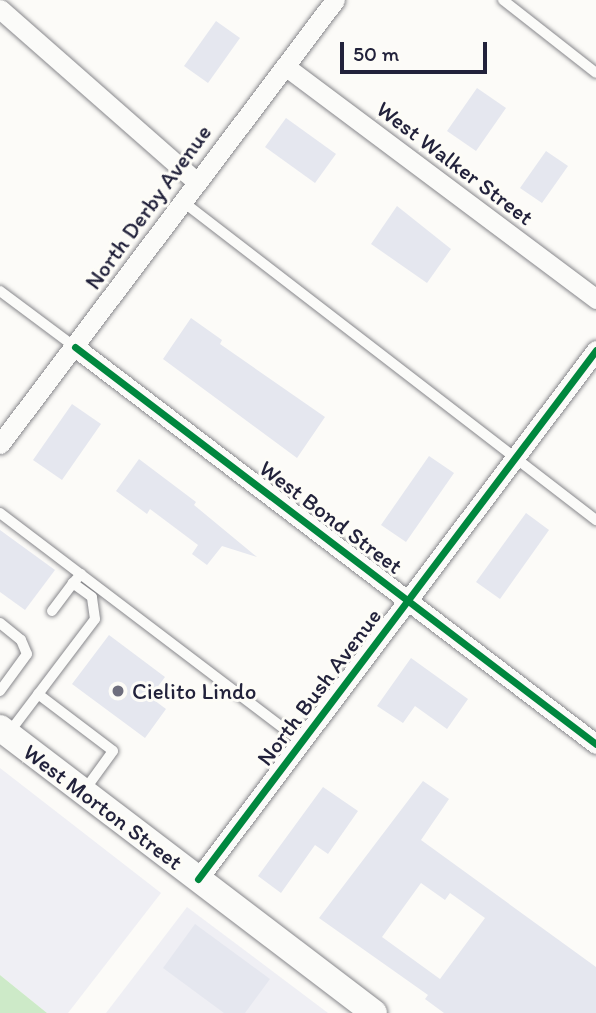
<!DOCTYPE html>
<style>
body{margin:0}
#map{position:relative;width:596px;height:1013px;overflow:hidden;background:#fcfbf8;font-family:Itim,sans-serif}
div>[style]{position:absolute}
.built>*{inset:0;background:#efeff4}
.green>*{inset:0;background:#cdeac8}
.building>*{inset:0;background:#e5e7ef}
.roads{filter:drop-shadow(0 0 2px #88888c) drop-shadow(0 0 2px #88888c)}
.service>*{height:10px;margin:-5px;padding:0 5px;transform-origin:5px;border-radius:5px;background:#fbfbf9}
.minor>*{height:19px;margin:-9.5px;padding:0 9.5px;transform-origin:9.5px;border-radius:9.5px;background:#fbfbf9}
.secondary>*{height:26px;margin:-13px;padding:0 13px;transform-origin:13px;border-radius:13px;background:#fbfbf9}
.cycleway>*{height:7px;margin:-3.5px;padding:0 3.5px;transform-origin:3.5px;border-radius:3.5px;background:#00873e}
.dots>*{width:19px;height:19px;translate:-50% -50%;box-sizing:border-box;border:4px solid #fdfcf7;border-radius:50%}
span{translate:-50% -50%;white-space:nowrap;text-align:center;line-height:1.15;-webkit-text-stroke:6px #fdfcf7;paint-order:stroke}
.street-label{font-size:23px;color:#22223b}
.poi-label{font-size:23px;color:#22223b}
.left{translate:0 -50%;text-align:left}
.scale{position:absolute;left:340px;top:42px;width:147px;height:32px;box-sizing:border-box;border:4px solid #22223b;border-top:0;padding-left:9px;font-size:21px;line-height:24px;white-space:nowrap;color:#22223b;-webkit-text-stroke:5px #fdfcf7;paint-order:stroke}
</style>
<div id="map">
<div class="built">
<i style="clip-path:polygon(0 768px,161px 893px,68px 1013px,47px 1013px,0 975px)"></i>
<i style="clip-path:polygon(187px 907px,328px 1013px,106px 1013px)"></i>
</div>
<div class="green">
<i style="clip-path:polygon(0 975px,47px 1013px,0 1013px)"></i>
</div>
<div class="building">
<i style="clip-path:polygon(216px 21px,240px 38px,208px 83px,184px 66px)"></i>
<i style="clip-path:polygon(477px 88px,506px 108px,476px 151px,447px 131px)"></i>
<i style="clip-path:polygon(286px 118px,336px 154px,315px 183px,265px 147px)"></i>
<i style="clip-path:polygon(546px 151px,568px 166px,542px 203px,520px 188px)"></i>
<i style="clip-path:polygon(397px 206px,451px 249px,427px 283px,371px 244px)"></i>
<i style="clip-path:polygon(191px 318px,222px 340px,220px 344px,325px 417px,297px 458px,163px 359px)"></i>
<i style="clip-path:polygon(72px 404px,101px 424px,62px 480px,33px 460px)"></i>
<i style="clip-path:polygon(429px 456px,454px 473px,406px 542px,381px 525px)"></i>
<i style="clip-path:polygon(139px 459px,196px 502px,194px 505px,257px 557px,222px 546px,207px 565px,192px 554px,198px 545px,150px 509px,147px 514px,116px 491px)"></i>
<i style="clip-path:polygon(526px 513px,549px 530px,500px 599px,476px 582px)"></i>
<i style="clip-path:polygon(0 530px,55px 570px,25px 610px,0 592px)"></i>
<i style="clip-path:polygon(109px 635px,165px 677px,150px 697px,166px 709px,145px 738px,72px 684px)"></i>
<i style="clip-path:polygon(411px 658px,468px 699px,447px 729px,415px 706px,403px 723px,377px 706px)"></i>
<i style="clip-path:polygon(evenodd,423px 781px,449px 799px,421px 840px,596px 967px,596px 1013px,444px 1013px,425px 999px,428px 995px,319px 918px,423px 781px,421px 883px,445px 900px,450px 893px,485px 918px,440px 979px,382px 937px,421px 883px)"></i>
<i style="clip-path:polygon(323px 787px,358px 811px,328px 854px,315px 845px,281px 893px,258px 876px)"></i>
<i style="clip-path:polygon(195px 924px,270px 979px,245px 1013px,224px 1013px,163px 968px)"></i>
</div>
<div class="roads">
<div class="service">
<i style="left:503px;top:0;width:118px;rotate:38.1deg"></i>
<i style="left:182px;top:201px;width:523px;rotate:37.62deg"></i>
<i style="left:0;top:291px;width:94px;rotate:36.7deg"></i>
<i style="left:0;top:513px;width:379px;rotate:37.2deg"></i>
<i style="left:52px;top:611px;width:35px;rotate:-53deg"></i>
<i style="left:0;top:623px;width:27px;rotate:39deg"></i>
<i style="left:21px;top:640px;width:15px;rotate:67deg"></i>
<i style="left:27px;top:654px;width:46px;rotate:126.1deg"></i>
<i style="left:38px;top:694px;width:94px;rotate:37.2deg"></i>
<i style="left:113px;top:751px;width:49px;rotate:125.9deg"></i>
<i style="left:8px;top:734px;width:144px;rotate:-52.9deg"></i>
<i style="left:95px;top:619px;width:22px;rotate:-98deg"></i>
<i style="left:92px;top:597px;width:24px;rotate:-144deg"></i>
<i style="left:73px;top:583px;width:12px;rotate:-48deg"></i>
</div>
<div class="minor">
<i style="left:0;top:9px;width:261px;rotate:41.3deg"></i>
<i style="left:285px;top:66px;width:389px;rotate:36.8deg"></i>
<i style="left:75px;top:347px;width:655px;rotate:37.31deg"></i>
<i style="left:0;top:444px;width:556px;rotate:-52.97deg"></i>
<i style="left:198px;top:879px;width:662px;rotate:-53.04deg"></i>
</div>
<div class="secondary">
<i style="left:0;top:728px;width:470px;rotate:37.3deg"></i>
</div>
</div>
<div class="cycleway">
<i style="left:75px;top:347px;width:655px;rotate:37.31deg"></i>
<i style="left:198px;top:879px;width:662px;rotate:-53.04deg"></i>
</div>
<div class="dots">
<i style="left:118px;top:691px;background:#6e6e7d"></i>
</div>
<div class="street-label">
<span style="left:455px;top:163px;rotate:37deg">West Walker Street</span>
<span style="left:148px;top:207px;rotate:-54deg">North Derby Avenue</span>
<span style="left:331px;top:517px;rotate:37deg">West Bond Street</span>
<span style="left:319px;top:687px;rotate:-53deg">North Bush Avenue</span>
<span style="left:103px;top:807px;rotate:37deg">West Morton Street</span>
</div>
<div class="poi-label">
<span class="left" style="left:132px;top:691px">Cielito Lindo</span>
</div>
<div class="scale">50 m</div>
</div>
